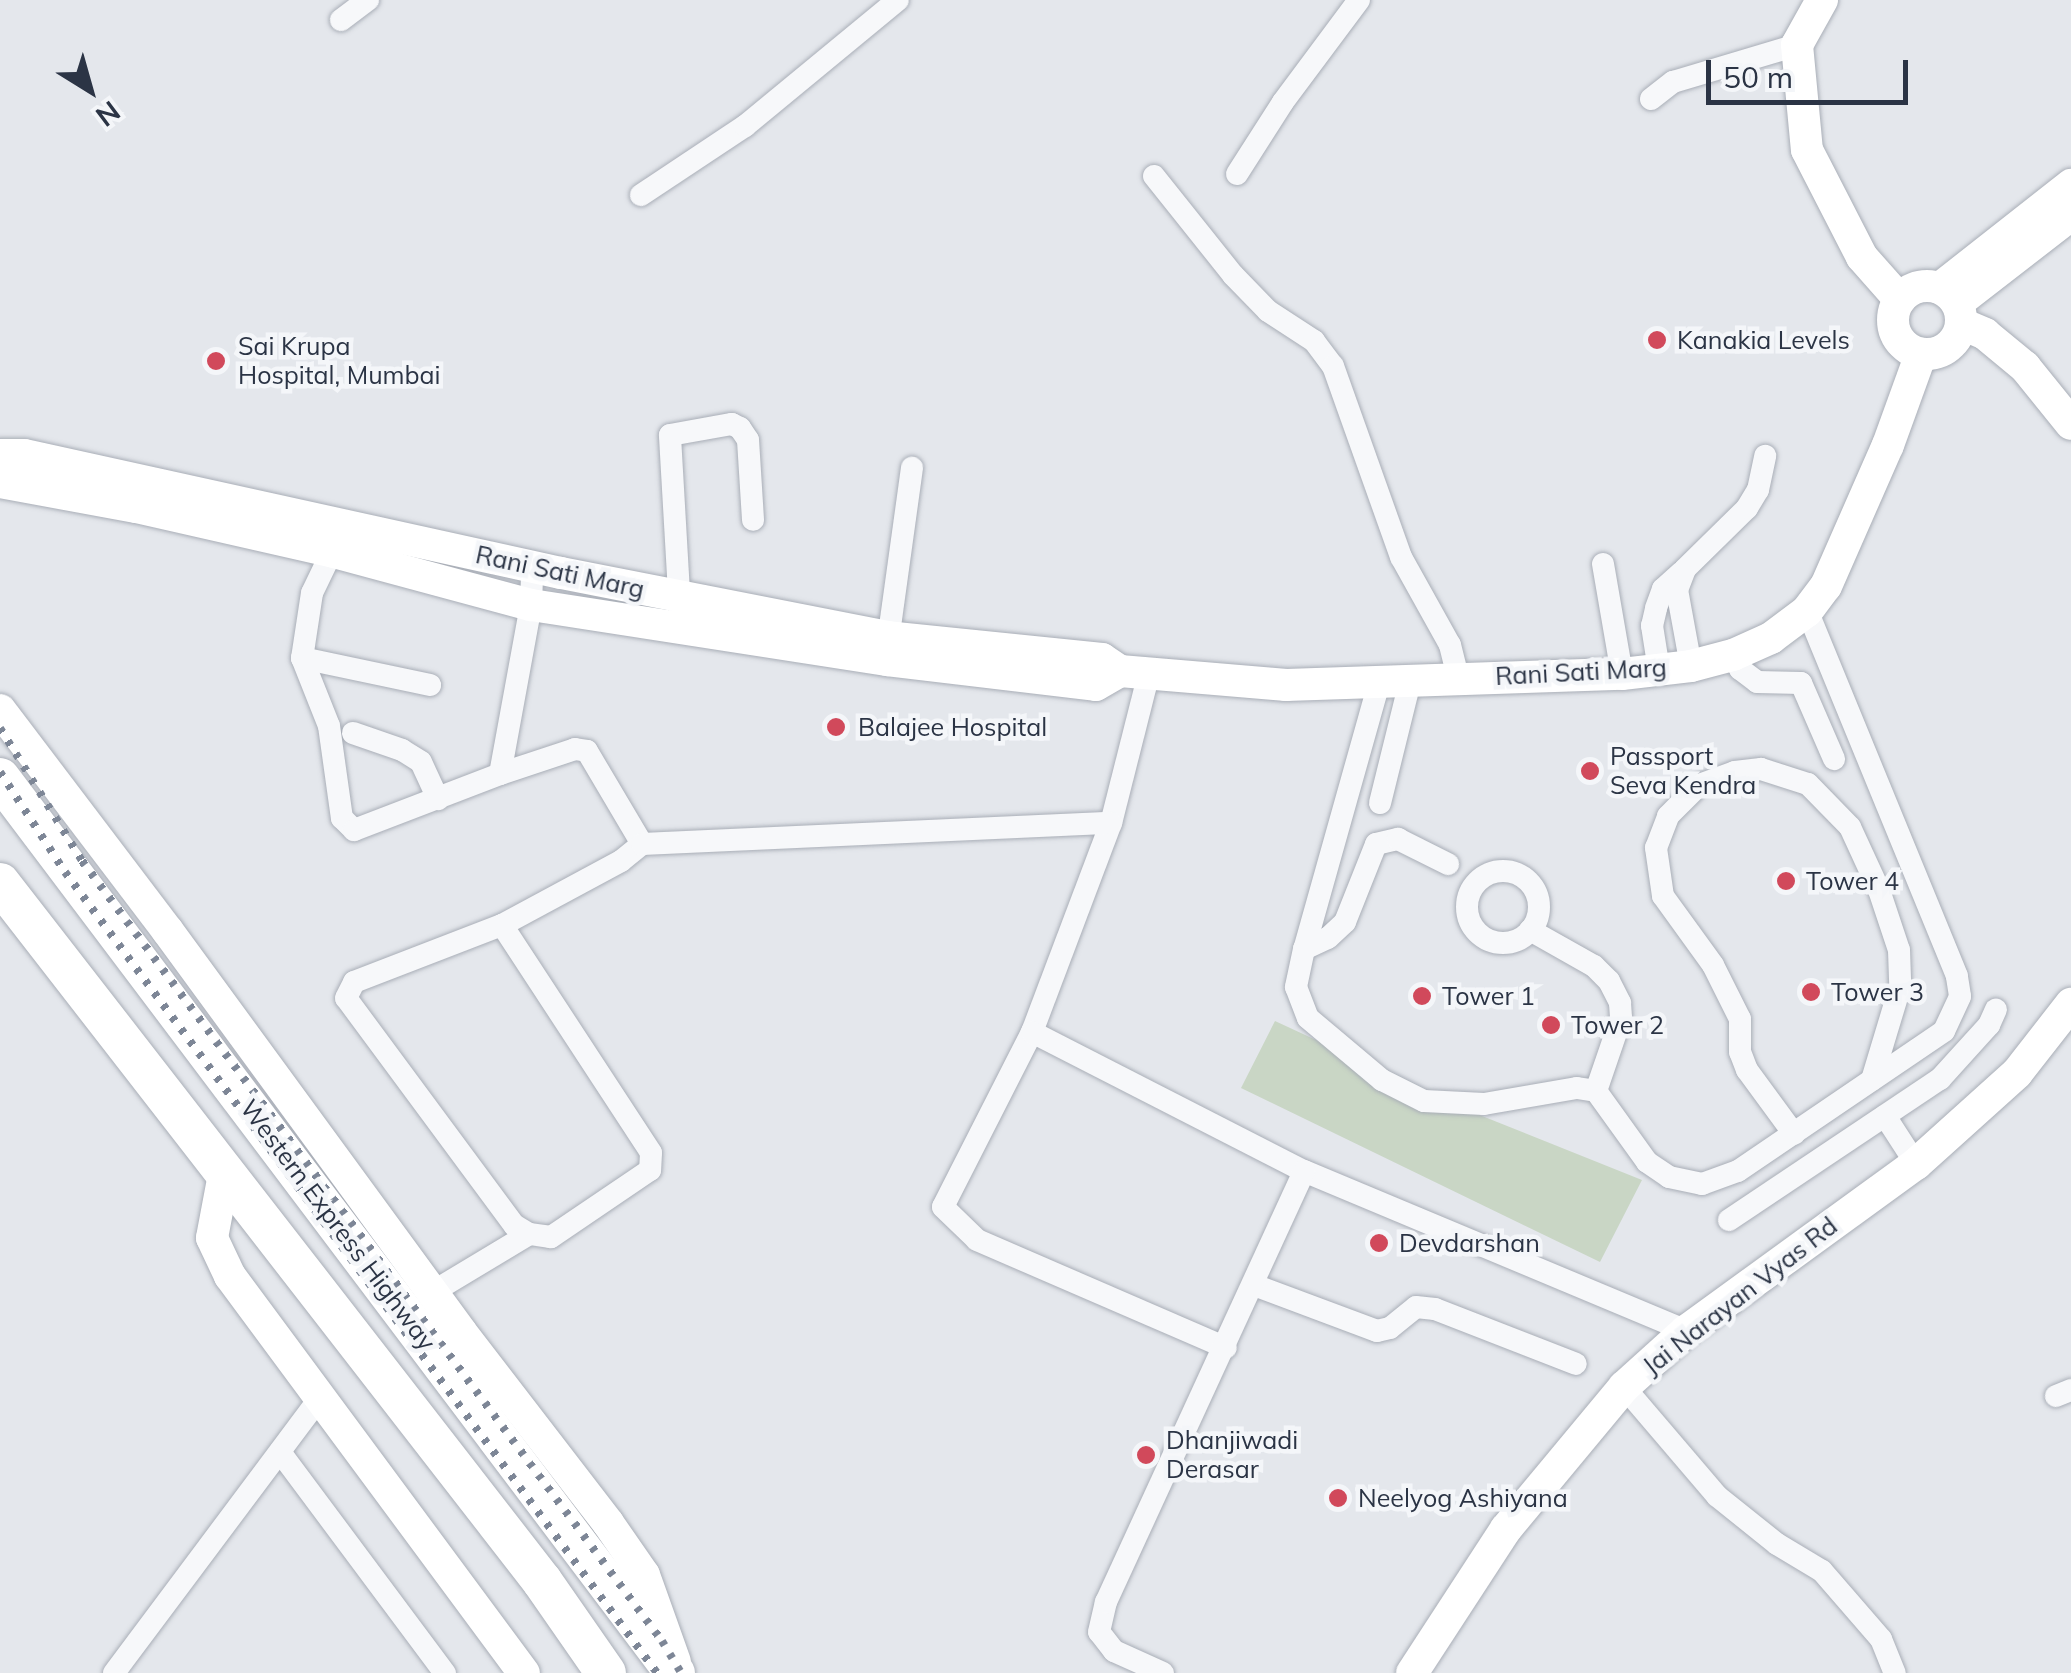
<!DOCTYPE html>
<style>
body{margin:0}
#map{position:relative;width:2071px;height:1673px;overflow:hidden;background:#e4e7ec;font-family:Mulish,sans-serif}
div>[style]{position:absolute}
.green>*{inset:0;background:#c9d6c5}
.roads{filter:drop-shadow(0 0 2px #a9aeb7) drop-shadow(0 0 2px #a9aeb7)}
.street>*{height:22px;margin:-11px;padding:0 11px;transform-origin:11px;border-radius:11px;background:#f7f8fa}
.street>.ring{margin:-11px;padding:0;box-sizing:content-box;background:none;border:22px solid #f7f8fa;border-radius:50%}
.secondary>*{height:32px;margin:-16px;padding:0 16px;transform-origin:16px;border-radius:16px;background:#fff}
.secondary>.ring{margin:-16px;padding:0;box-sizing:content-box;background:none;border:32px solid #fff;border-radius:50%}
.highway>*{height:40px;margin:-20px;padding:0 20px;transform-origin:20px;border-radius:20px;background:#fff}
.rail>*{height:8px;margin-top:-4px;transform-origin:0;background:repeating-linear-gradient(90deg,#7d8696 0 5px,transparent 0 15px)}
.dots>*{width:28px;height:28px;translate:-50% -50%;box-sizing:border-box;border:5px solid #f4f6f9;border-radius:50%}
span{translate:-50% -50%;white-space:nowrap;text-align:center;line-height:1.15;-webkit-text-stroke:9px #f4f6f9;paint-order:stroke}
.poi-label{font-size:25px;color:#2b3445}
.left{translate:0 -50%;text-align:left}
.street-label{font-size:25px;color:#2b3445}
.north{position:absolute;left:40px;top:40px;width:100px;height:100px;-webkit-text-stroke:8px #f4f6f9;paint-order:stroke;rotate:143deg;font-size:28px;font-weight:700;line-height:40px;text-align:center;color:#2b3445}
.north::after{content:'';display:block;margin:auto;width:35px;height:45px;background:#2b3445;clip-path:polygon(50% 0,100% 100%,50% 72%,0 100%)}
.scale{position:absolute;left:1706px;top:60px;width:202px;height:45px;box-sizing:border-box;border:5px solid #2b3445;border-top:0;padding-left:12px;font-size:30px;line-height:35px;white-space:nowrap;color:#2b3445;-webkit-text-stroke:8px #f4f6f9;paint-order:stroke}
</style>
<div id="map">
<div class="green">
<i style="clip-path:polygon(1275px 1021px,1467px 1110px,1642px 1180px,1600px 1262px,1241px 1088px)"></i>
</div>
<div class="roads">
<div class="street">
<i style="left:341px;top:20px;width:34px;rotate:-37deg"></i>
<i style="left:1651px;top:99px;width:28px;rotate:-38deg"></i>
<i style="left:1673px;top:82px;width:129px;rotate:-16.6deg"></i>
<i style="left:1237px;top:174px;width:85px;rotate:-57.4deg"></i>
<i style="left:1283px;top:102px;width:127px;rotate:-53.3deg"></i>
<i style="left:1154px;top:176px;width:127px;rotate:51.4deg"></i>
<i style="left:1233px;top:275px;width:50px;rotate:45.8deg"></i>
<i style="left:1268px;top:311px;width:55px;rotate:33.1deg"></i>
<i style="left:1314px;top:341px;width:31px;rotate:53deg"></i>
<i style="left:1333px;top:366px;width:203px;rotate:70.4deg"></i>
<i style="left:1401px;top:557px;width:101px;rotate:60.9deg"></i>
<i style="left:1450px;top:645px;width:34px;rotate:76deg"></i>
<i style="left:641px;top:195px;width:125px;rotate:-33.6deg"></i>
<i style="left:745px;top:126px;width:198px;rotate:-39.5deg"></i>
<i style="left:338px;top:539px;width:60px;rotate:115.7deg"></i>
<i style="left:312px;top:593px;width:66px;rotate:98.7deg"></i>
<i style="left:302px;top:658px;width:73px;rotate:68.3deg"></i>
<i style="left:329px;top:726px;width:93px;rotate:82deg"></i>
<i style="left:342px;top:818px;width:17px;rotate:45deg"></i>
<i style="left:354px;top:830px;width:156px;rotate:-21deg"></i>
<i style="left:500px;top:774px;width:172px;rotate:-79.6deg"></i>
<i style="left:531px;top:605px;width:38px;rotate:-88deg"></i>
<i style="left:1603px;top:564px;width:112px;rotate:80.2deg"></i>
<i style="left:680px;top:610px;width:175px;rotate:-93.3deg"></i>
<i style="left:670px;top:435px;width:63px;rotate:-10.1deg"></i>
<i style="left:732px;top:424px;width:9px;rotate:27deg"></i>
<i style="left:740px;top:428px;width:14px;rotate:56deg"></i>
<i style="left:748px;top:440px;width:80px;rotate:86.4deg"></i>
<i style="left:887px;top:648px;width:182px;rotate:-82.1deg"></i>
<i style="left:1733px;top:655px;width:16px;rotate:63deg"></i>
<i style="left:1740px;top:669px;width:21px;rotate:37deg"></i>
<i style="left:1757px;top:682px;width:44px;rotate:1.3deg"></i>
<i style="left:1801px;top:683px;width:83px;rotate:66.5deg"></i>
<i style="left:302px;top:658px;width:131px;rotate:11.9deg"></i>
<i style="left:1691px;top:666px;width:77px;rotate:-100.4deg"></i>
<i style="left:1677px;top:590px;width:22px;rotate:-69deg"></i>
<i style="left:1685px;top:569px;width:87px;rotate:-44.5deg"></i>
<i style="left:1747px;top:508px;width:21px;rotate:-59deg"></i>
<i style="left:1758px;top:490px;width:35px;rotate:-78deg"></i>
<i style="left:1659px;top:670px;width:45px;rotate:-99deg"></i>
<i style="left:1652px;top:626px;width:18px;rotate:-77deg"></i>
<i style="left:1656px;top:608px;width:20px;rotate:-70deg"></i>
<i style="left:1663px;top:589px;width:25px;rotate:-42deg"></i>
<i style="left:1149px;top:673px;width:155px;rotate:104.2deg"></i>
<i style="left:1111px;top:823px;width:223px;rotate:110.7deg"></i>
<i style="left:1032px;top:1032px;width:196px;rotate:117deg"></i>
<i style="left:943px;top:1207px;width:47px;rotate:44.1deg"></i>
<i style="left:977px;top:1240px;width:271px;rotate:23.4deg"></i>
<i style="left:1379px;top:683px;width:276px;rotate:105.7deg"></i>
<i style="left:1304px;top:949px;width:39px;rotate:102deg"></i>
<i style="left:1296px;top:987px;width:33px;rotate:69deg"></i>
<i style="left:1308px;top:1018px;width:97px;rotate:40deg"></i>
<i style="left:1382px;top:1080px;width:47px;rotate:26.6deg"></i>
<i style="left:1424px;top:1101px;width:60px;rotate:2.9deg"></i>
<i style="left:1484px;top:1104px;width:94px;rotate:-9.8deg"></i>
<i style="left:1577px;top:1088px;width:19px;rotate:9deg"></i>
<i style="left:1596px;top:1091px;width:87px;rotate:54.3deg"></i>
<i style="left:1647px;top:1162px;width:27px;rotate:34deg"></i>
<i style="left:1669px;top:1177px;width:34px;rotate:12deg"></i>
<i style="left:1702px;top:1184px;width:38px;rotate:-20deg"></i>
<i style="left:1738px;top:1171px;width:249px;rotate:-34.2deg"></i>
<i style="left:1944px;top:1031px;width:38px;rotate:-65deg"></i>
<i style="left:1960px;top:996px;width:20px;rotate:-99deg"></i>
<i style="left:1957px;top:976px;width:395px;rotate:-112.3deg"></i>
<i style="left:353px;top:733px;width:52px;rotate:19.1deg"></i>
<i style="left:402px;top:750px;width:22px;rotate:32deg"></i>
<i style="left:421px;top:762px;width:41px;rotate:65.3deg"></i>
<i style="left:500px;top:774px;width:79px;rotate:-18.4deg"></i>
<i style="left:575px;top:749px;width:12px;rotate:9deg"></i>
<i style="left:587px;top:751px;width:108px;rotate:59.4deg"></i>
<i style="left:642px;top:844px;width:27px;rotate:141deg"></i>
<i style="left:621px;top:861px;width:135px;rotate:151.7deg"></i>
<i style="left:502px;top:925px;width:272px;rotate:56.8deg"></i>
<i style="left:651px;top:1153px;width:17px;rotate:93deg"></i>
<i style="left:650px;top:1170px;width:120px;rotate:145.9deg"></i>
<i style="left:551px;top:1237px;width:22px;rotate:-172deg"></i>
<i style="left:529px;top:1234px;width:17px;rotate:-149deg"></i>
<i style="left:514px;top:1225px;width:282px;rotate:-126.5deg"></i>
<i style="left:346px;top:998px;width:18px;rotate:-63deg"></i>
<i style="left:354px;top:982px;width:159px;rotate:-21.1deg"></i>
<i style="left:1380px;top:803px;width:125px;rotate:-76.1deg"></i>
<i style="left:642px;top:844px;width:469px;rotate:-2.6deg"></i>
<i class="ring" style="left:1467px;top:871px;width:50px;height:50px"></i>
<i style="left:1530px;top:930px;width:73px;rotate:29.4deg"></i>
<i style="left:1594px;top:966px;width:21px;rotate:45deg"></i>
<i style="left:1609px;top:981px;width:25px;rotate:63deg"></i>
<i style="left:1620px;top:1003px;width:15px;rotate:86deg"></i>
<i style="left:1621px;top:1018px;width:77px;rotate:108.9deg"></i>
<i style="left:1304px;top:949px;width:26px;rotate:-25deg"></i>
<i style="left:1328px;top:938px;width:23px;rotate:-43deg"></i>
<i style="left:1345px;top:922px;width:84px;rotate:-68.3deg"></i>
<i style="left:1376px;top:844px;width:23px;rotate:-13deg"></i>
<i style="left:1398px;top:839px;width:56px;rotate:26.6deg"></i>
<i style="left:1032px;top:1032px;width:305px;rotate:27.1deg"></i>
<i style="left:1304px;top:1171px;width:414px;rotate:22.7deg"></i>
<i style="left:1885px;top:1116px;width:57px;rotate:57.1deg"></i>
<i style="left:1794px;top:1134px;width:79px;rotate:-126.3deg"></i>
<i style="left:1747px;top:1070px;width:19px;rotate:-111deg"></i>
<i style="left:1740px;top:1052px;width:33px;rotate:-90deg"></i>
<i style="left:1740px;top:1019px;width:60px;rotate:-116.6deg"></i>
<i style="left:1713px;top:965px;width:85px;rotate:-125.9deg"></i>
<i style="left:1663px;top:896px;width:49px;rotate:-98.3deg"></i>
<i style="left:1656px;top:848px;width:34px;rotate:-69deg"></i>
<i style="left:1668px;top:816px;width:44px;rotate:-45deg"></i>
<i style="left:1699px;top:785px;width:38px;rotate:-20deg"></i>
<i style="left:1735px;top:772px;width:26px;rotate:-7deg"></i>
<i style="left:1761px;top:769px;width:49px;rotate:17.7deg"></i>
<i style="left:1808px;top:784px;width:60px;rotate:45.7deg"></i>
<i style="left:1850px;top:827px;width:69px;rotate:65.3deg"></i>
<i style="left:1879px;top:890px;width:63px;rotate:71.6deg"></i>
<i style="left:1899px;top:950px;width:37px;rotate:88deg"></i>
<i style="left:1900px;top:987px;width:97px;rotate:106.8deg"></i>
<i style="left:1729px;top:1220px;width:254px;rotate:-33.8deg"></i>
<i style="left:1940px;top:1079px;width:73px;rotate:-47.8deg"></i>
<i style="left:1989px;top:1025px;width:17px;rotate:-66deg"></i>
<i style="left:1254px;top:1285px;width:131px;rotate:20.5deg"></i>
<i style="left:1377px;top:1331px;width:13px;rotate:-13deg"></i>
<i style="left:1390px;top:1328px;width:33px;rotate:-39deg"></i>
<i style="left:1416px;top:1307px;width:19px;rotate:6deg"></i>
<i style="left:1435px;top:1309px;width:151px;rotate:21.3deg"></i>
<i style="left:431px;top:1293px;width:114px;rotate:-31deg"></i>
<i style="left:1624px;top:1387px;width:143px;rotate:49.5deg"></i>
<i style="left:1717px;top:1496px;width:77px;rotate:38.7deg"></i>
<i style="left:1777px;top:1544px;width:52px;rotate:31deg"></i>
<i style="left:1822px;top:1571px;width:90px;rotate:49.1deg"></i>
<i style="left:1881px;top:1639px;width:37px;rotate:68deg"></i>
<i style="left:2056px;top:1396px;width:16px;rotate:-22deg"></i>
<i style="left:280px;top:1452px;width:276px;rotate:53.3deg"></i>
<i style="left:114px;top:1673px;width:347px;rotate:-53.2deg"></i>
<i style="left:1163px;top:1673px;width:54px;rotate:-155.8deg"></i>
<i style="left:1114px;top:1651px;width:24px;rotate:-128deg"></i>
<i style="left:1099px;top:1632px;width:31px;rotate:-77deg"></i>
<i style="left:1106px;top:1602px;width:474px;rotate:-65.3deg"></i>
</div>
<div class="secondary">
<i style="left:1822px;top:0;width:51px;rotate:119.1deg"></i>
<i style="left:1797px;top:45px;width:105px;rotate:84.6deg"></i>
<i style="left:1807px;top:150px;width:120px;rotate:62.8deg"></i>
<i style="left:1862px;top:257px;width:57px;rotate:48.5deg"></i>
<i class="ring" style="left:1893px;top:286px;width:36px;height:36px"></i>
<i style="left:1940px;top:288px;width:167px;rotate:-38.2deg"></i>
<i style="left:1957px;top:303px;width:144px;rotate:-37.7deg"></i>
<i style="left:1962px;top:324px;width:25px;rotate:23deg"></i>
<i style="left:1985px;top:334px;width:52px;rotate:39.5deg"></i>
<i style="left:2025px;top:367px;width:73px;rotate:51.1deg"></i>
<i style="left:0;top:455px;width:24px"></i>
<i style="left:24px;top:455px;width:550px;rotate:12.39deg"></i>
<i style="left:561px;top:573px;width:331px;rotate:11.1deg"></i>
<i style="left:886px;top:637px;width:217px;rotate:5.8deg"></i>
<i style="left:1102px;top:659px;width:22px;rotate:34deg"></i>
<i style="left:1120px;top:671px;width:167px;rotate:4.8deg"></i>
<i style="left:1286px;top:685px;width:336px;rotate:-1.9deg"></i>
<i style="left:1622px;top:674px;width:69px;rotate:-6.6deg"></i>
<i style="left:1691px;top:666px;width:43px;rotate:-14.7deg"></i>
<i style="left:1733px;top:655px;width:42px;rotate:-24.1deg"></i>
<i style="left:1771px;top:638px;width:45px;rotate:-36.9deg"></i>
<i style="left:1807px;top:611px;width:31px;rotate:-53deg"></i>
<i style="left:1826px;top:586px;width:154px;rotate:-66.3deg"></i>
<i style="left:1888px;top:445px;width:97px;rotate:-70.1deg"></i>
<i style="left:0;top:482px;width:138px;rotate:10.4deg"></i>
<i style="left:136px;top:507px;width:203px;rotate:12.8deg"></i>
<i style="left:334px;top:552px;width:204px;rotate:15.1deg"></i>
<i style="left:531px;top:605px;width:360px;rotate:8.8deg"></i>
<i style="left:887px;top:660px;width:210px;rotate:6.8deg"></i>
<i style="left:1096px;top:685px;width:28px;rotate:-30deg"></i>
<i style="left:0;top:710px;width:276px;rotate:52.8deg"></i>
<i style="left:167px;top:930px;width:498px;rotate:53.8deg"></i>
<i style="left:461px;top:1332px;width:241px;rotate:52.4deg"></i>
<i style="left:608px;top:1523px;width:63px;rotate:55.3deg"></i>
<i style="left:644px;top:1575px;width:92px;rotate:70.4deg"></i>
<i style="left:225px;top:1169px;width:70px;rotate:100.7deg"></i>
<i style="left:212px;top:1238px;width:42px;rotate:64.7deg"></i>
<i style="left:230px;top:1276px;width:494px;rotate:53.5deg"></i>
<i style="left:1412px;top:1673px;width:172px;rotate:-56.9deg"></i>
<i style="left:1506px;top:1529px;width:185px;rotate:-50.3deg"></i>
<i style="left:1624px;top:1387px;width:84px;rotate:-42.1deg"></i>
<i style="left:1686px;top:1331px;width:284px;rotate:-36deg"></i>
<i style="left:1916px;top:1164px;width:136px;rotate:-42deg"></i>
<i style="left:2017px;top:1073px;width:88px;rotate:-52deg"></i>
</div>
<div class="highway">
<i style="left:0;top:778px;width:1121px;rotate:52.98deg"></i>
<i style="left:0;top:883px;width:884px;rotate:52.17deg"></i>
<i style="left:542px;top:1581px;width:112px;rotate:55.2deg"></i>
</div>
</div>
<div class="rail">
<i style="left:0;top:728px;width:156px;rotate:58.3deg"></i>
<i style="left:82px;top:861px;width:972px;rotate:53.37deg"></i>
<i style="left:662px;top:1641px;width:37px;rotate:59deg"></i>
<i style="left:0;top:772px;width:119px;rotate:57deg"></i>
<i style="left:65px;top:872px;width:996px;rotate:53.53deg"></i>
</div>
<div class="dots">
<i style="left:1657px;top:340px;background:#d1495b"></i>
<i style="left:216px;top:361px;background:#d1495b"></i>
<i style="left:836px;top:727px;background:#d1495b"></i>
<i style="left:1590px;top:771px;background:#d1495b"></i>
<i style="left:1786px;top:881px;background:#d1495b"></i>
<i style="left:1811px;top:992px;background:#d1495b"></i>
<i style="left:1422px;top:996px;background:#d1495b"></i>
<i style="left:1551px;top:1025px;background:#d1495b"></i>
<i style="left:1379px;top:1243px;background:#d1495b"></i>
<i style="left:1146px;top:1455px;background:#d1495b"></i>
<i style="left:1338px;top:1498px;background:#d1495b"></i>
</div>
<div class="poi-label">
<span class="left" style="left:1677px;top:340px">Kanakia Levels</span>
<span class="left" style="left:238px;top:361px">Sai Krupa<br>Hospital, Mumbai</span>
<span class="left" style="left:858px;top:727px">Balajee Hospital</span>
<span class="left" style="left:1610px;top:771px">Passport<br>Seva Kendra</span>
<span class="left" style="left:1806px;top:881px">Tower 4</span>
<span class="left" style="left:1831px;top:992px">Tower 3</span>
<span class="left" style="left:1442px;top:996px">Tower 1</span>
<span class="left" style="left:1571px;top:1025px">Tower 2</span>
<span class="left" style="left:1399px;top:1243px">Devdarshan</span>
<span class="left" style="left:1166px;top:1455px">Dhanjiwadi<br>Derasar</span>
<span class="left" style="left:1358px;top:1498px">Neelyog Ashiyana</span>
</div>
<div class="street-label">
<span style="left:560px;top:572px;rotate:12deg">Rani Sati Marg</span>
<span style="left:1581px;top:672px;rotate:-3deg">Rani Sati Marg</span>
<span style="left:338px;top:1225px;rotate:53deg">Western Express Highway</span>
<span style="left:1740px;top:1296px;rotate:-38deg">Jai Narayan Vyas Rd</span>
</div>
<div class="north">N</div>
<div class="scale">50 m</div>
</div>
